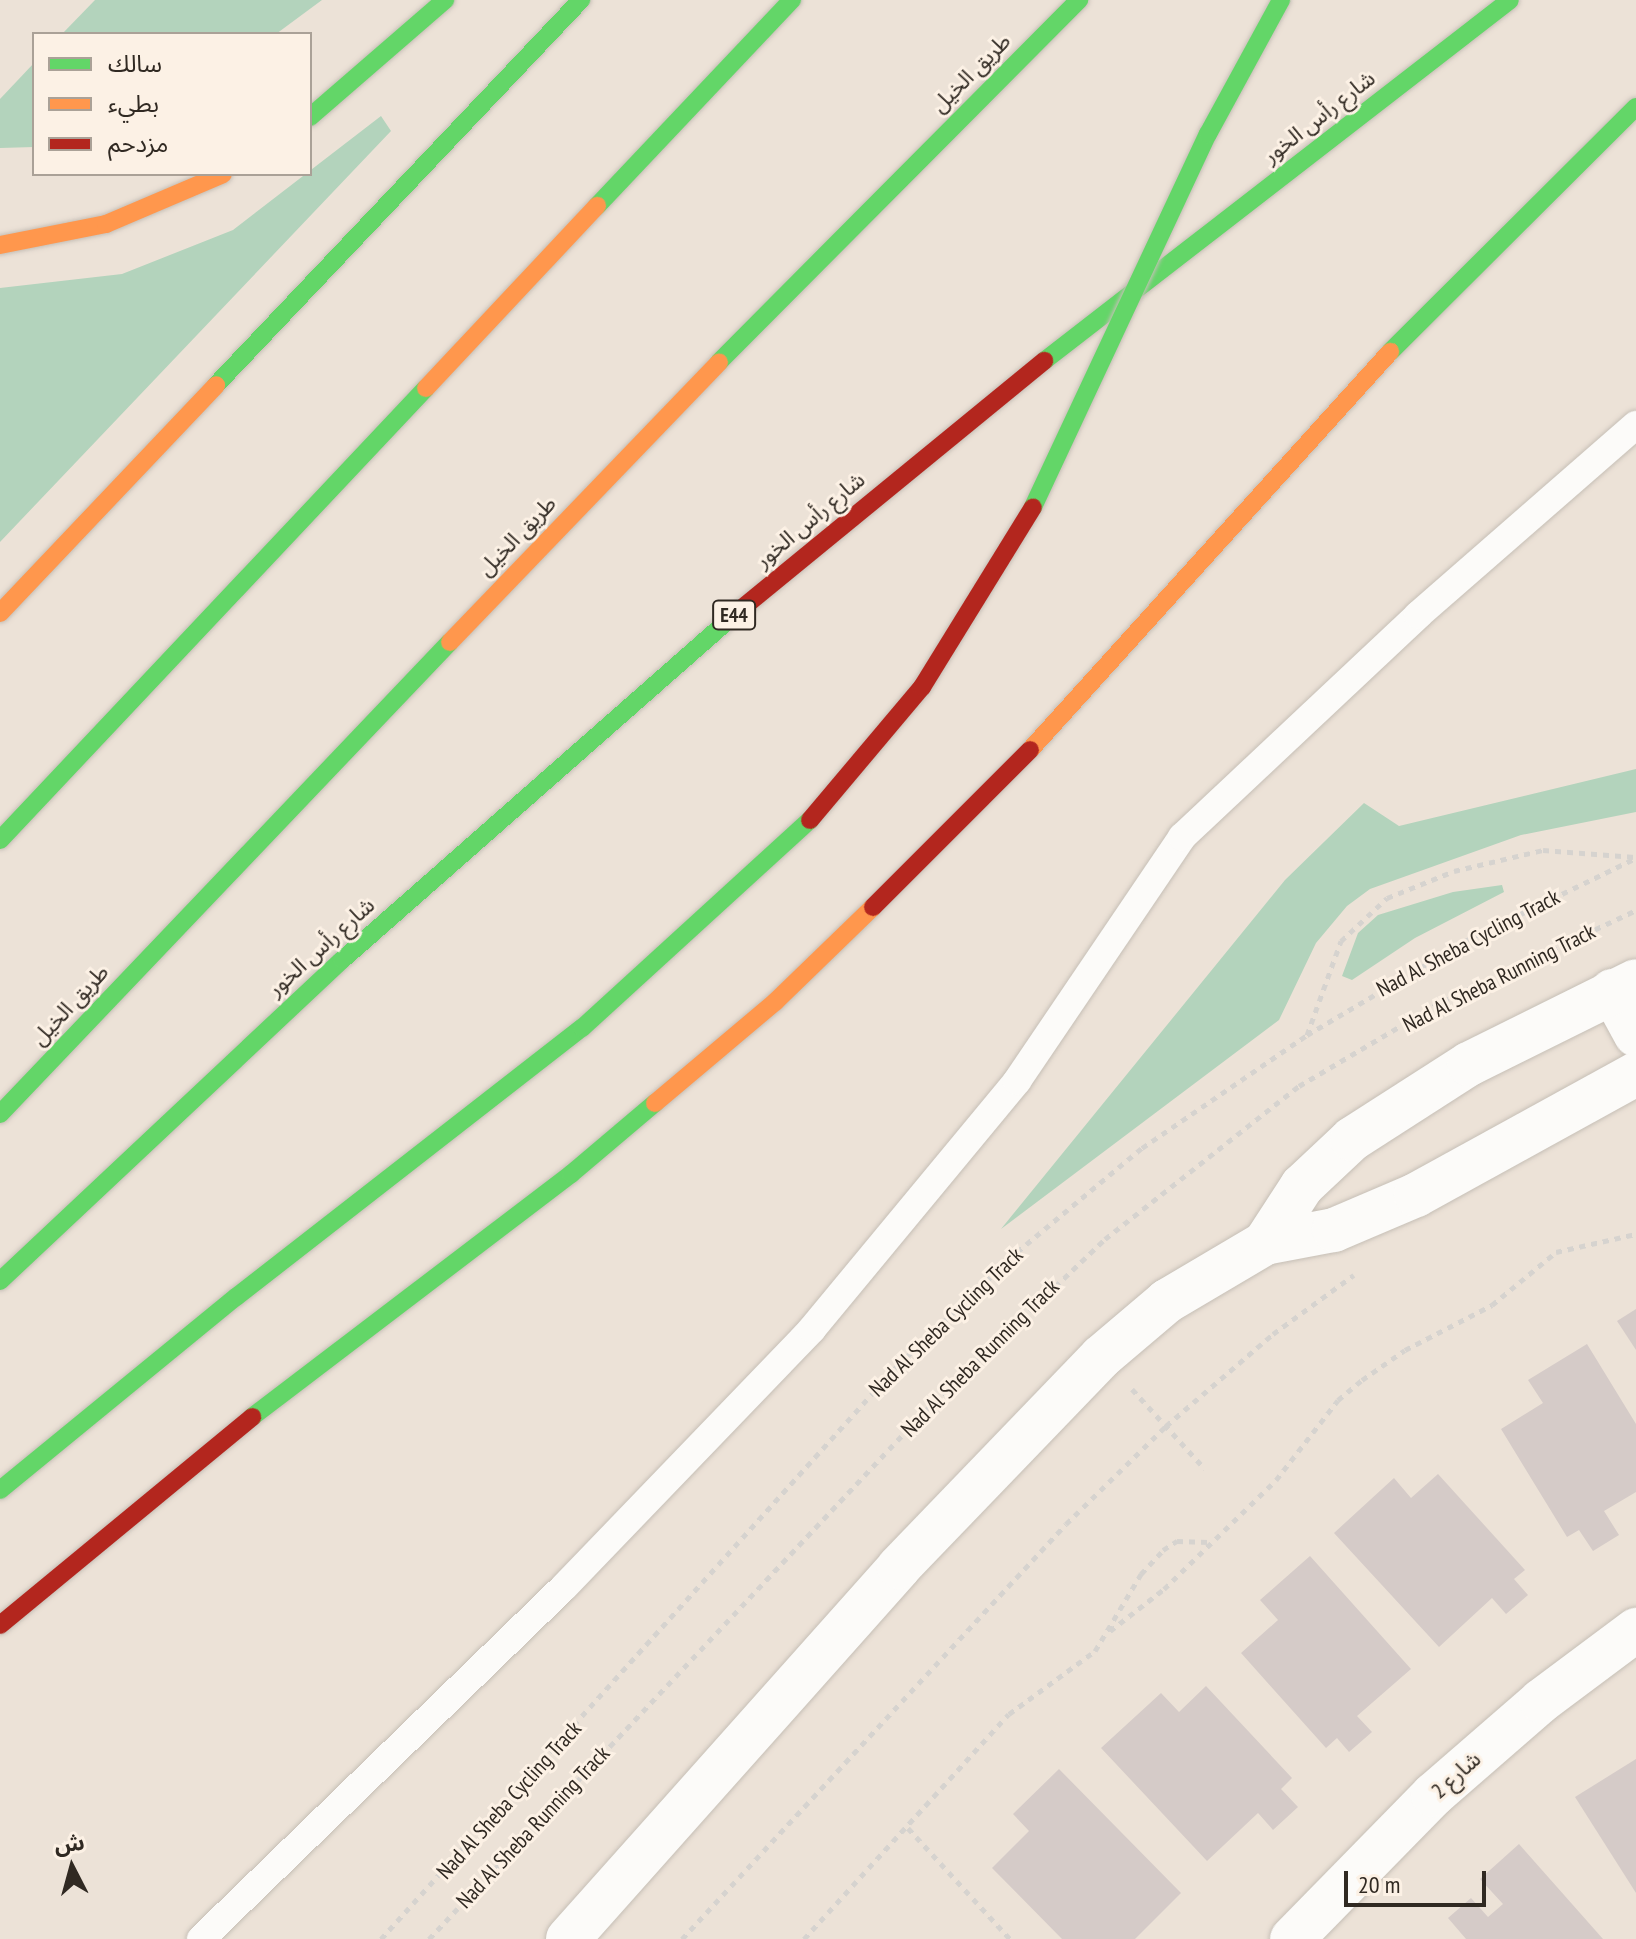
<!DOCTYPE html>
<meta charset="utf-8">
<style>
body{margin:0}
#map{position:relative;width:1636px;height:1939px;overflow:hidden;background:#ece2d7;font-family:"PT Sans Narrow","Noto Sans Arabic",sans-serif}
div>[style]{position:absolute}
.green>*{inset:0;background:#b3d3bc}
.building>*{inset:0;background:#d5cbc8}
.path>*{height:5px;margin-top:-2.5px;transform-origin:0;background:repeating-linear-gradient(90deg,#d6d3cf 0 6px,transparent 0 12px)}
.roads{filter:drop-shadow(0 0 2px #c6bfb6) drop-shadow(0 0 2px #c6bfb6)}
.lane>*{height:28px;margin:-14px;padding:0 14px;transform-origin:14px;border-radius:14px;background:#fcfbf9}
.street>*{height:44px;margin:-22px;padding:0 22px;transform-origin:22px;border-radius:22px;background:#fcfbf9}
.fast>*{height:18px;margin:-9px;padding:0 9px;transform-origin:9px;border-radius:9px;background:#63d668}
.slow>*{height:18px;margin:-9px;padding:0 9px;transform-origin:9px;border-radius:9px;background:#ff974d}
.jam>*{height:18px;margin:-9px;padding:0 9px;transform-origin:9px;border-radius:9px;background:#b3261e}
.bridges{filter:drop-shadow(0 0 2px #c6bfb6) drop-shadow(0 0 2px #c6bfb6)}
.fast-bridge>*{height:18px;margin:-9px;padding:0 9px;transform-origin:9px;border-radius:9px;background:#63d668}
.jam-bridge>*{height:18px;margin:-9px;padding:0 9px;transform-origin:9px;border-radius:9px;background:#b3261e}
span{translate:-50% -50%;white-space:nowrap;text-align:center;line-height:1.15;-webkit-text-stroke:6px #fcf1e5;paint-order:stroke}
.shield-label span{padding:2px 6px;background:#fcf1e5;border:2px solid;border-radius:6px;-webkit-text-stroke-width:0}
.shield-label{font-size:20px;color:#302922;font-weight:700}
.street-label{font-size:22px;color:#302922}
.legend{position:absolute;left:32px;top:32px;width:280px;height:144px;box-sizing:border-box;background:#fcf1e5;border:2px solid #aaa197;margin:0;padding:10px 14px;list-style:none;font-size:24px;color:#302922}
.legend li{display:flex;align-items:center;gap:16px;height:40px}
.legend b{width:40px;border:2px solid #aaa197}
.north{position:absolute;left:32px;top:1827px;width:80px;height:80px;-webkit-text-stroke:6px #fcf1e5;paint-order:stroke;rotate:354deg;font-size:22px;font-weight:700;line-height:32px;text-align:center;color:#302922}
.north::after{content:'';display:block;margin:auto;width:28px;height:36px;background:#302922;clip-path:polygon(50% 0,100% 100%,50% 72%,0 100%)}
.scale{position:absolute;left:1344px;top:1871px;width:142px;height:36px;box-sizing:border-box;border:4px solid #302922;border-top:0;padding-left:10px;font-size:24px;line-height:28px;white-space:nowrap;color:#302922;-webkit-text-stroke:6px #fcf1e5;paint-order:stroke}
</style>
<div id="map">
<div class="green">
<i style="clip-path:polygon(95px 0,322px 0,276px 34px,62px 34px)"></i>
<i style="clip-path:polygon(34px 63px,34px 147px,0 148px,0 99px)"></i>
<i style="clip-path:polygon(381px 116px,391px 131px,0 542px,0 288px,122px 274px,233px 230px)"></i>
<i style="clip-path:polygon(1636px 769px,1636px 812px,1521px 835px,1370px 889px,1347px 906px,1316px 943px,1279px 1020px,1001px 1229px,1285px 880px,1364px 803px,1399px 826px)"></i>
<i style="clip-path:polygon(1502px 885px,1504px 892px,1415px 938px,1352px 980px,1342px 976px,1358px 933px,1378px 915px,1453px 892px)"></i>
</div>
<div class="building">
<i style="clip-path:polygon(1636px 1309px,1636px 1350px,1617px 1321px)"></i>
<i style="clip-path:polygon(1587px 1344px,1636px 1424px,1636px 1492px,1604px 1511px,1619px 1535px,1593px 1551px,1579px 1530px,1567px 1537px,1501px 1429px,1543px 1403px,1528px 1380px)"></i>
<i style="clip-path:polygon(1438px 1474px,1525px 1570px,1514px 1579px,1528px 1595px,1506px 1614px,1492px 1598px,1439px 1647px,1334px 1533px,1394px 1478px,1411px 1498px)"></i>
<i style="clip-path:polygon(1310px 1556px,1411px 1669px,1357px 1716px,1372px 1732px,1349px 1752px,1337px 1738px,1326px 1748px,1241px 1653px,1278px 1620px,1260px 1600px)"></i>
<i style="clip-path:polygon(1206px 1686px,1292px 1778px,1281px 1789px,1298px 1807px,1273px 1830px,1258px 1813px,1207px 1861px,1101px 1748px,1161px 1693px,1179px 1712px)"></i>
<i style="clip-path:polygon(1636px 1759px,1636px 1893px,1575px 1797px)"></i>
<i style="clip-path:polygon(1059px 1769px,1181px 1893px,1135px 1939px,1062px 1939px,992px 1868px,1029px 1831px,1013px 1814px)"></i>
<i style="clip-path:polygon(1519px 1844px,1603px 1939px,1466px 1939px,1448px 1918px,1471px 1898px,1488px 1917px,1503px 1904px,1480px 1879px)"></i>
</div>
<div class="path">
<i style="left:1307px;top:1035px;width:100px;rotate:-70.1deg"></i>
<i style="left:1341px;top:941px;width:63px;rotate:-43.1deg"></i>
<i style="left:1387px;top:898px;width:72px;rotate:-21.9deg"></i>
<i style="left:1454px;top:871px;width:91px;rotate:-13.3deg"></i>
<i style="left:1543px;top:850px;width:92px;rotate:4.4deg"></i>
<i style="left:1132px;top:1389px;width:108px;rotate:47.6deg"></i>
<i style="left:1110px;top:1631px;width:68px;rotate:-37.9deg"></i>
<i style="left:1164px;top:1589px;width:156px;rotate:-44.2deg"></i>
<i style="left:1276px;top:1480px;width:101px;rotate:-52.2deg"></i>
<i style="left:1338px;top:1400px;width:31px;rotate:-40deg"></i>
<i style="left:1362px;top:1380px;width:52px;rotate:-34.9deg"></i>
<i style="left:1405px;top:1350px;width:98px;rotate:-27.3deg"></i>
<i style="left:1492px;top:1305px;width:83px;rotate:-39.6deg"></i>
<i style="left:1556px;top:1252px;width:82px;rotate:-12.7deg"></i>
<i style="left:908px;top:1828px;width:151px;rotate:47.4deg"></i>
<i style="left:381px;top:1939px;width:774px;rotate:-47.99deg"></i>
<i style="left:899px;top:1364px;width:163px;rotate:-43.5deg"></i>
<i style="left:1017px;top:1252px;width:163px;rotate:-39.8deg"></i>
<i style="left:1142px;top:1148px;width:200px;rotate:-34.4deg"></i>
<i style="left:1307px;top:1035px;width:184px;rotate:-30.7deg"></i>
<i style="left:1465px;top:941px;width:190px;rotate:-25.9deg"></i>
<i style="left:429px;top:1939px;width:724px;rotate:-46.79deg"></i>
<i style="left:925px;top:1411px;width:249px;rotate:-43.7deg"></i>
<i style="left:1105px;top:1239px;width:247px;rotate:-38.3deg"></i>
<i style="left:1299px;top:1086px;width:167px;rotate:-30.6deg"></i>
<i style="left:1443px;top:1001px;width:213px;rotate:-25.2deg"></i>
<i style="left:682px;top:1939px;width:565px;rotate:-47.22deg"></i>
<i style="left:1066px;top:1524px;width:140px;rotate:-44.4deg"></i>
<i style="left:1166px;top:1426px;width:141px;rotate:-40.7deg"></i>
<i style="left:1273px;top:1334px;width:100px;rotate:-36.1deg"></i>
<i style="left:804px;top:1939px;width:304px;rotate:-47.7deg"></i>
<i style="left:1009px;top:1714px;width:107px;rotate:-36.2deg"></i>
<i style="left:1095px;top:1651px;width:90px;rotate:-59.1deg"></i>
<i style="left:1141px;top:1574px;width:33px;rotate:-47deg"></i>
<i style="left:1163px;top:1550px;width:17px;rotate:-33deg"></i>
<i style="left:1177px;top:1541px;width:32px;rotate:2deg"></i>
</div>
<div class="roads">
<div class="lane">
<i style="left:201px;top:1939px;width:506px;rotate:-44.12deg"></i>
<i style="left:564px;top:1587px;width:358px;rotate:-46.1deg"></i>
<i style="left:812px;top:1329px;width:322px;rotate:-50.4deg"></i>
<i style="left:1017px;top:1081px;width:295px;rotate:-55.9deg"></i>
<i style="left:1182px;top:837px;width:324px;rotate:-43.2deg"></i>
<i style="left:1418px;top:615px;width:289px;rotate:-41.1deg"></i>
</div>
<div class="street">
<i style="left:1612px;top:991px;width:50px;rotate:61.4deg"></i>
<i style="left:1265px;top:1243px;width:68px;rotate:-57deg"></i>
<i style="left:1302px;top:1186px;width:69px;rotate:-43.2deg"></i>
<i style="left:1352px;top:1139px;width:139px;rotate:-32.7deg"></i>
<i style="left:1469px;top:1064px;width:186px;rotate:-26.4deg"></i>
<i style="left:568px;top:1939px;width:498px;rotate:-48.3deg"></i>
<i style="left:899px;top:1567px;width:291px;rotate:-46.1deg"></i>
<i style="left:1101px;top:1357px;width:87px;rotate:-40.3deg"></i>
<i style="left:1167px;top:1301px;width:114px;rotate:-30.6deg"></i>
<i style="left:1265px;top:1243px;width:70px;rotate:-10.7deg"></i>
<i style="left:1334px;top:1230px;width:89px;rotate:-23.1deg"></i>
<i style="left:1416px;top:1195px;width:251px;rotate:-28.8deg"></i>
<i style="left:1292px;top:1939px;width:202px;rotate:-45.6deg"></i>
<i style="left:1433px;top:1795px;width:143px;rotate:-41deg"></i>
<i style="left:1541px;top:1701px;width:119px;rotate:-36.8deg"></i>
</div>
<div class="fast">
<i style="left:310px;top:117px;width:179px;rotate:-40.9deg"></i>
<i style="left:597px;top:206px;width:284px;rotate:-46.6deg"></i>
<i style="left:1390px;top:352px;width:347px;rotate:-44.9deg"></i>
<i style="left:1044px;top:361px;width:589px;rotate:-37.76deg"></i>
<i style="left:719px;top:362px;width:511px;rotate:-45.16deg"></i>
<i style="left:216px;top:385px;width:531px;rotate:-46.53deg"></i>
<i style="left:0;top:840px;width:621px;rotate:-46.7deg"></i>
<i style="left:0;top:1114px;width:652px;rotate:-46.37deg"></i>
<i style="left:0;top:1281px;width:469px;rotate:-43.2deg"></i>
<i style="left:342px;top:960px;width:531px;rotate:-41.34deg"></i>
<i style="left:252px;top:1417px;width:401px;rotate:-37.3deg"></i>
<i style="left:571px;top:1174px;width:110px;rotate:-40.2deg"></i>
</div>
<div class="slow">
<i style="left:0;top:245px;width:108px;rotate:-11.2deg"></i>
<i style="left:106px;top:224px;width:127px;rotate:-23.1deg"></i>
<i style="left:426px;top:388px;width:250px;rotate:-46.8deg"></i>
<i style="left:0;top:613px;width:314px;rotate:-46.5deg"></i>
<i style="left:450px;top:642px;width:388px;rotate:-46.1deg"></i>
<i style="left:1030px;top:750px;width:537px;rotate:-47.87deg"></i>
<i style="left:655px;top:1103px;width:157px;rotate:-40.1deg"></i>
<i style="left:775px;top:1002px;width:136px;rotate:-44.1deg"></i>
</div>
<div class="jam">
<i style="left:741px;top:609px;width:392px;rotate:-39.3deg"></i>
<i style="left:873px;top:907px;width:222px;rotate:-45deg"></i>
<i style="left:0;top:1625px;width:327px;rotate:-39.5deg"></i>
</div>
</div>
<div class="bridges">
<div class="fast-bridge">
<i style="left:1033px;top:507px;width:412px;rotate:-64.9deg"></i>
<i style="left:1208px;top:134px;width:153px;rotate:-61.4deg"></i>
<i style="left:0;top:1490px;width:305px;rotate:-39.3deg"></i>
<i style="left:236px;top:1297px;width:438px;rotate:-37.9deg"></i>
<i style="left:582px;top:1028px;width:309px;rotate:-42.4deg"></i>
</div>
<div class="jam-bridge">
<i style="left:810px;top:820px;width:174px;rotate:-49.9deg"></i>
<i style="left:922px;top:687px;width:211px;rotate:-58.3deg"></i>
</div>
</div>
<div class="shield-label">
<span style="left:734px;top:615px">E44</span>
</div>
<div class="street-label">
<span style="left:971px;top:73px;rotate:-45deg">طريق الخيل</span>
<span style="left:1319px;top:117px;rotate:-38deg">شارع رأس الخور</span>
<span style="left:810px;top:520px;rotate:-40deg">شارع رأس الخور</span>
<span style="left:517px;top:536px;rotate:-46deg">طريق الخيل</span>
<span style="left:1468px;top:943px;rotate:-28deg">Nad Al Sheba Cycling Track</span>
<span style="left:321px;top:947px;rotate:-42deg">شارع رأس الخور</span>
<span style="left:1499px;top:978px;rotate:-27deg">Nad Al Sheba Running Track</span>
<span style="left:70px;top:1005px;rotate:-47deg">طريق الخيل</span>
<span style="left:946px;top:1322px;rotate:-44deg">Nad Al Sheba Cycling Track</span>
<span style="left:980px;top:1358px;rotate:-45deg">Nad Al Sheba Running Track</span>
<span style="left:1456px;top:1775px;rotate:-42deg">شارع 2</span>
<span style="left:509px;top:1800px;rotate:-48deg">Nad Al Sheba Cycling Track</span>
<span style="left:533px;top:1827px;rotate:-47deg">Nad Al Sheba Running Track</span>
</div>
<ul class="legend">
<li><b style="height:10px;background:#63d668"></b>سالك</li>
<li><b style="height:10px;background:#ff974d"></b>بطيء</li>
<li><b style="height:10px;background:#b3261e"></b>مزدحم</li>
</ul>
<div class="north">ش</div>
<div class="scale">20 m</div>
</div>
